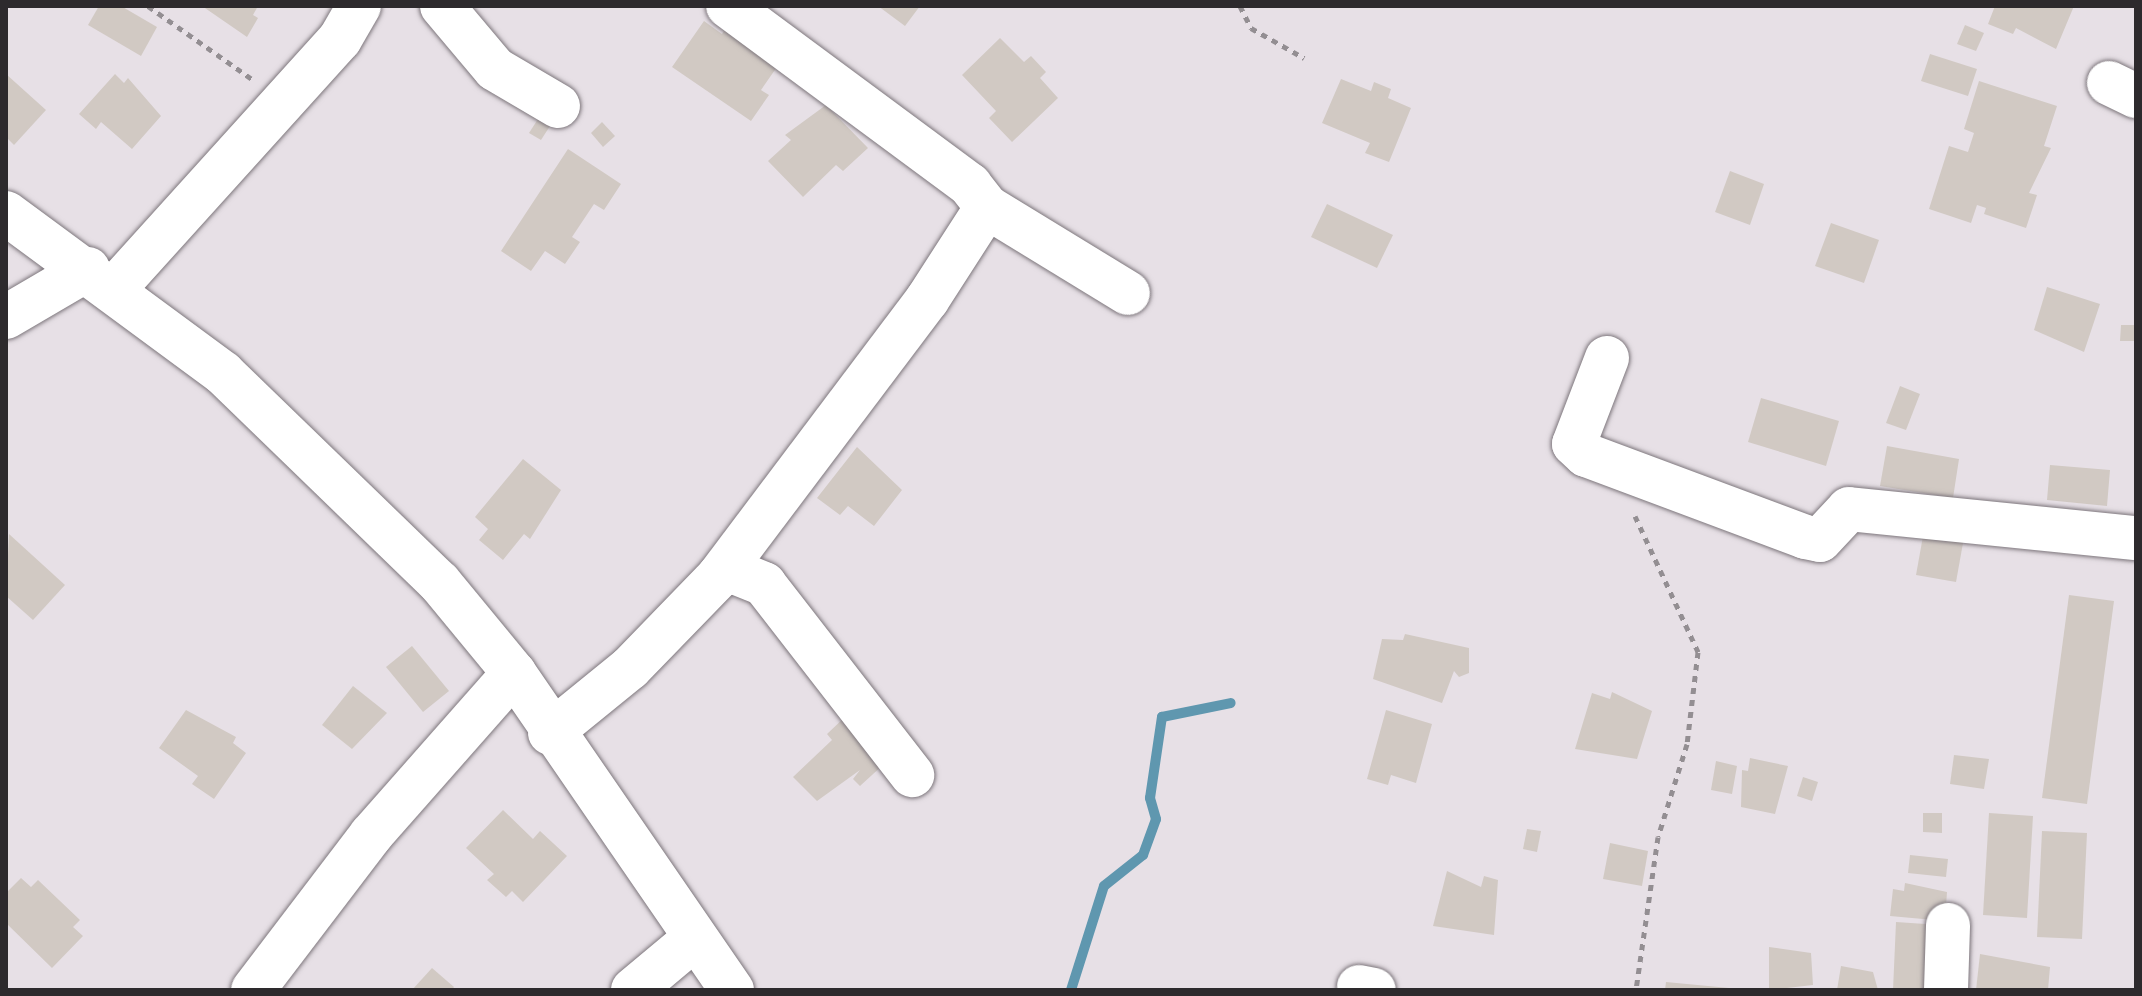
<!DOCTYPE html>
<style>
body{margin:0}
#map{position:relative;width:2142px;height:996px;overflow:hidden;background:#e7e0e6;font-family:"Times New Roman",serif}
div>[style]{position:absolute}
.stream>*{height:10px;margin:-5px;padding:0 5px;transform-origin:5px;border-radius:5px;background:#5f97af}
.building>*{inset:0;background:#d1c9c3}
.path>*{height:5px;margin-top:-2.5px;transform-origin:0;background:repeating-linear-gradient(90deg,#938e92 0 6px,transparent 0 12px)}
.roads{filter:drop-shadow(0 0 2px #7d767c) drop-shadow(0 0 2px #7d767c)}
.minor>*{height:44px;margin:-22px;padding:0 22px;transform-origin:22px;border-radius:22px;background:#fff}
span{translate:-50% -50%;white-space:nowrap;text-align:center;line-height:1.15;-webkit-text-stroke:6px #e7e0e6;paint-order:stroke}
.frame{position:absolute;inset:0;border:8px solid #2d2a2d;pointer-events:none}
</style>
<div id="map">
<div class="stream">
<i style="left:1071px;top:990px;width:109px;rotate:-72.4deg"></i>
<i style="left:1104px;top:886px;width:50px;rotate:-38.5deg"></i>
<i style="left:1143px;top:855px;width:38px;rotate:-70deg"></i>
<i style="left:1156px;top:819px;width:22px;rotate:-106deg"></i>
<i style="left:1150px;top:798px;width:82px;rotate:-81.6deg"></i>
<i style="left:1162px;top:717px;width:70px;rotate:-11.5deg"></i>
</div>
<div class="building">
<i style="clip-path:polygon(99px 6px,121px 6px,157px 27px,141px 56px,88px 25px)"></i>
<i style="clip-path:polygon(202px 6px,258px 6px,253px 15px,258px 18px,247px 37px)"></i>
<i style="clip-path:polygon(878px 6px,920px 6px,905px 26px)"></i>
<i style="clip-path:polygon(1995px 6px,2074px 6px,2056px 49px,2016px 28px,2013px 34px,1988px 24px)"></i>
<i style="clip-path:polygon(704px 21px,722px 34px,727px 26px,786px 54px,761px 90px,769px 95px,751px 121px,672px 67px)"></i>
<i style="clip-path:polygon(1965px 25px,1984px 33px,1976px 51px,1957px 44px)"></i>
<i style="clip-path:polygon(1000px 38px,1024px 62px,1031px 56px,1046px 72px,1040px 78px,1058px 98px,1012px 142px,989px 118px,996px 111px,962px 75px)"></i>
<i style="clip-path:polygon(1930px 54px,1977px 69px,1968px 96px,1921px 81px)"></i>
<i style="clip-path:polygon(6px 74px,46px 110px,14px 145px,6px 137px)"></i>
<i style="clip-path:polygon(115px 74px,124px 83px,128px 78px,161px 116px,132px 149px,101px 122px,96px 129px,79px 114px)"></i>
<i style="clip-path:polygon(1341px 79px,1371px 91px,1374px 82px,1391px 89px,1388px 98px,1411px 108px,1389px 162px,1365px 153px,1370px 143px,1322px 123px)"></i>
<i style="clip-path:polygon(1979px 81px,2057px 106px,2044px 146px,2051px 148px,2029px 193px,2037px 195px,2026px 228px,1984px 214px,1986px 208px,1977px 205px,1971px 223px,1929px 209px,1949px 146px,1968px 152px,1974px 133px,1964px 129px)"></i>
<i style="clip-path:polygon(826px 105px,868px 148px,843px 171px,836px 165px,803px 197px,768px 161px,791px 140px,785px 135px)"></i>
<i style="clip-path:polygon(538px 119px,550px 126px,541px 140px,529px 133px)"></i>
<i style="clip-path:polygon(602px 122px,615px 136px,603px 147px,591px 133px)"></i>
<i style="clip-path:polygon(568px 149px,621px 184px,604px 210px,594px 204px,572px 237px,580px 242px,565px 264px,545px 251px,531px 271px,501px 251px)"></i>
<i style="clip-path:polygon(1730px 171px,1764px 184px,1750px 225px,1715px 212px)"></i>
<i style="clip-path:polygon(1327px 204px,1393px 235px,1377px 268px,1311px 237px)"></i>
<i style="clip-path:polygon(1831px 223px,1879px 240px,1864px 283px,1815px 266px)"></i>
<i style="clip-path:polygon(2047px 287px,2100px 304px,2084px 352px,2034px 330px)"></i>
<i style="clip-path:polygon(2121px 325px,2136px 325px,2136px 341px,2120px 341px)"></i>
<i style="clip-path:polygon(1900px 386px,1920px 394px,1906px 430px,1886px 423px)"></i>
<i style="clip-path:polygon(1761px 398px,1839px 421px,1826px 466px,1748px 442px)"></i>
<i style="clip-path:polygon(1887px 446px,1959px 459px,1953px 498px,1880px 486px)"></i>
<i style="clip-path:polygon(857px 447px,902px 490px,874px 526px,848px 506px,840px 515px,817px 498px)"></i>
<i style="clip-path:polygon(523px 459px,561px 490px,530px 539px,524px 534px,503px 560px,479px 540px,488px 529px,475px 517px)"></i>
<i style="clip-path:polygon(2050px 465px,2110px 470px,2107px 506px,2047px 500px)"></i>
<i style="clip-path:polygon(1925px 525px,1965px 532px,1956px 582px,1916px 575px)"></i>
<i style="clip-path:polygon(9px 534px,65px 585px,33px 620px,6px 596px)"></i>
<i style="clip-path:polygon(2069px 595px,2114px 601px,2087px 804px,2042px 798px)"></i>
<i style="clip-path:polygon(1405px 634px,1469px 648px,1469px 673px,1459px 677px,1454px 671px,1442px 703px,1373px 679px,1382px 639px,1403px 640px)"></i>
<i style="clip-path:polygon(412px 646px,449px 691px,423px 712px,386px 667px)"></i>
<i style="clip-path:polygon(353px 686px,387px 713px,352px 749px,322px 725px)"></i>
<i style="clip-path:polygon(1612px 692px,1652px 711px,1637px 759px,1575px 749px,1592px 693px,1610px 699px)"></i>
<i style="clip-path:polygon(186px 710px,236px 737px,233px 743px,246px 753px,214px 799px,192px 784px,198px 776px,159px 748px)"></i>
<i style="clip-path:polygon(1386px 710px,1432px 724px,1416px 783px,1391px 775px,1388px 785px,1367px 779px)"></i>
<i style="clip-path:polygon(846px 716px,884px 764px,860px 786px,853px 779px,860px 770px,817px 801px,793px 777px,832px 740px,827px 734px)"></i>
<i style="clip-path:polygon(1954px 755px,1989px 759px,1984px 789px,1950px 784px)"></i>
<i style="clip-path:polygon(1750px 758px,1788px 766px,1775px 814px,1741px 807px,1742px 770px,1748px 771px)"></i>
<i style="clip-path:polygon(1716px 761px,1737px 766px,1732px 794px,1711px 790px)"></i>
<i style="clip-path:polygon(1803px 777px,1818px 782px,1812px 801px,1797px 796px)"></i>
<i style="clip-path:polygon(503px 810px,533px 839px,540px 831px,567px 856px,523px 902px,512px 891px,506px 897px,487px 880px,494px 874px,466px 848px)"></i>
<i style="clip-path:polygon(1923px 813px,1942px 813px,1942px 833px,1923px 832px)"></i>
<i style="clip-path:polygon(1989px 813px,2033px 816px,2027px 918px,1983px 915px)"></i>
<i style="clip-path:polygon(1527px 829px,1541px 831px,1537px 852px,1523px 849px)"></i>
<i style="clip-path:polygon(2042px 831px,2087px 833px,2082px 939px,2037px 937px)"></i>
<i style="clip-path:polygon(1610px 843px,1648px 851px,1642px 886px,1603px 879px)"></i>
<i style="clip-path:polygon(1910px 855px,1948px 859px,1946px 877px,1908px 873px)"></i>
<i style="clip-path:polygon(1447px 871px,1481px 887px,1484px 876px,1498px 880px,1494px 935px,1433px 926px)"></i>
<i style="clip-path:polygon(21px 878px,31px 887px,38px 880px,80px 920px,73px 927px,83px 936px,52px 968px,6px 923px,6px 893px)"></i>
<i style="clip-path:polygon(1905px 883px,1947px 892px,1945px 921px,1890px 916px,1893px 889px,1904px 891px)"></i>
<i style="clip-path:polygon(1896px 922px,1940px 925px,1937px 990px,1893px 990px)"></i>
<i style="clip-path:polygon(1769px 947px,1811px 953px,1813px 985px,1769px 990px)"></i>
<i style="clip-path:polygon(1980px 954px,2050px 967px,2048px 990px,1976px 990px)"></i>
<i style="clip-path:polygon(1841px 966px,1873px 972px,1878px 990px,1837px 990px)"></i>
<i style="clip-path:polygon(432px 968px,454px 987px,452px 990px,412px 990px)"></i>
<i style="clip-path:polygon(1666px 982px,1729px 988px,1729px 990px,1665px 990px)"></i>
</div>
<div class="path">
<i style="left:148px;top:6px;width:127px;rotate:35.1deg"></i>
<i style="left:1240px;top:6px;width:25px;rotate:63deg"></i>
<i style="left:1251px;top:28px;width:61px;rotate:29.5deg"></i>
<i style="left:1635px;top:516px;width:150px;rotate:65.1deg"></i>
<i style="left:1698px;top:652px;width:93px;rotate:96.8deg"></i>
<i style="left:1687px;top:744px;width:97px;rotate:107.3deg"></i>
<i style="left:1658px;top:837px;width:155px;rotate:98.2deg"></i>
</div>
<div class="roads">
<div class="minor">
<i style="left:442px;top:6px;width:82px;rotate:49.9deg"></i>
<i style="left:495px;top:69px;width:73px;rotate:30.4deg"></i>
<i style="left:2109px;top:83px;width:30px;rotate:26deg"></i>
<i style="left:987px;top:207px;width:165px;rotate:31.4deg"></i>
<i style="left:6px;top:213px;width:270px;rotate:36.4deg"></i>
<i style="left:223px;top:373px;width:301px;rotate:44.1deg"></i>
<i style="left:439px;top:582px;width:118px;rotate:50.5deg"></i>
<i style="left:514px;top:673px;width:385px;rotate:55.5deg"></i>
<i style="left:114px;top:289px;width:337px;rotate:-47.9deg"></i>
<i style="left:340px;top:39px;width:38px;rotate:-60deg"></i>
<i style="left:6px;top:317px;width:95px;rotate:-30.3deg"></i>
<i style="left:1607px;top:358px;width:92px;rotate:111deg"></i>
<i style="left:1574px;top:444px;width:16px;rotate:43deg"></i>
<i style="left:1586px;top:455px;width:234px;rotate:20.5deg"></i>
<i style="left:1805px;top:537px;width:15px;rotate:11deg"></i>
<i style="left:1820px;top:540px;width:42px;rotate:-46.9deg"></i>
<i style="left:1849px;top:509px;width:288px;rotate:5.8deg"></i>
<i style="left:719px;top:576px;width:346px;rotate:-53deg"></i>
<i style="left:927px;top:300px;width:111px;rotate:-57.2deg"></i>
<i style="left:987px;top:207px;width:28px;rotate:-128deg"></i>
<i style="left:970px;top:185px;width:301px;rotate:-143.5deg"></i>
<i style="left:550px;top:733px;width:103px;rotate:-39.1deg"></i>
<i style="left:630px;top:668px;width:128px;rotate:-45.9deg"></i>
<i style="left:719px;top:576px;width:14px;rotate:-21deg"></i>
<i style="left:732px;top:571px;width:35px;rotate:22deg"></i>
<i style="left:764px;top:584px;width:242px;rotate:52.2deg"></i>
<i style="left:1359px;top:987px;width:15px;rotate:11deg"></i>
<i style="left:253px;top:990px;width:195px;rotate:-52.7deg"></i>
<i style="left:371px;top:835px;width:216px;rotate:-48.6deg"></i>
<i style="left:633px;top:990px;width:80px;rotate:-39.9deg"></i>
<i style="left:1946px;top:990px;width:65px;rotate:-88.2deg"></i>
</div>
</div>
<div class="frame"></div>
</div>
